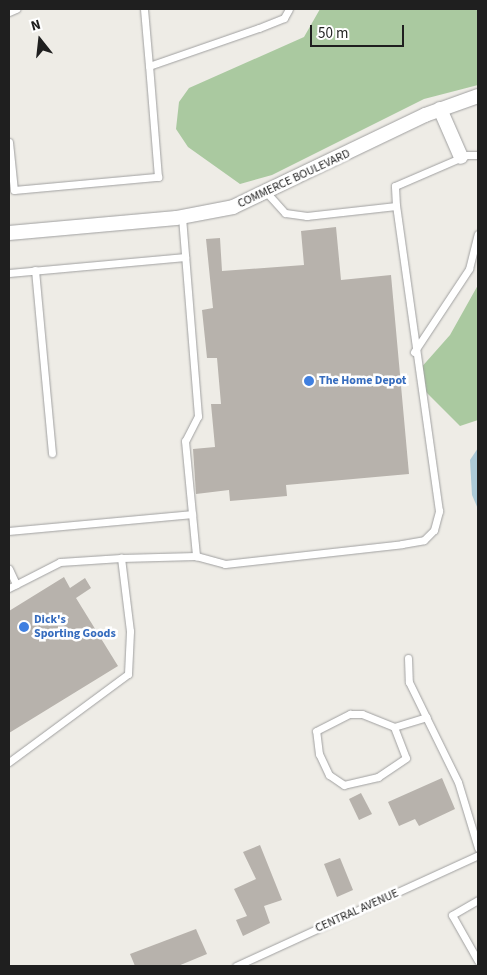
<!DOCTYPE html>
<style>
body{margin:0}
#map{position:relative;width:487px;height:975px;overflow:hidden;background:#eeece6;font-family:"Source Sans 3",sans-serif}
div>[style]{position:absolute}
.forest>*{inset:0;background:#aac9a0}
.water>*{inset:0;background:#accad7}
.building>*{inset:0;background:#b7b2ac}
.roads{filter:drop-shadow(0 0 1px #a0a0a0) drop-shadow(0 0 1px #a0a0a0)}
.service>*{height:7px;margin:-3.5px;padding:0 3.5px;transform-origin:3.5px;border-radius:3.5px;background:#fff}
.minor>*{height:14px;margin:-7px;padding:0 7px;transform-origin:7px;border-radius:7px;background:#fff}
.dots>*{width:14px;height:14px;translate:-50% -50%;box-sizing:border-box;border:2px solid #fff;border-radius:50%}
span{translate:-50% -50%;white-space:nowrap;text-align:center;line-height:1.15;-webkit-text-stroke:5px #fff;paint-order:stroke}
.street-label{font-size:12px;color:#1f1f1f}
.shop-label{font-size:12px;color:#366cbe;font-weight:700}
.left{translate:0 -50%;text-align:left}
.frame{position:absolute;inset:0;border:10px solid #1f1f1f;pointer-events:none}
.north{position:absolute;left:15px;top:15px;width:50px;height:50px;-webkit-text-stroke:4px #fff;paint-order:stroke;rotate:344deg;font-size:14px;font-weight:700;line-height:20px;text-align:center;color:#1f1f1f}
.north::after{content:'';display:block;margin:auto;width:18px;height:22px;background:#1f1f1f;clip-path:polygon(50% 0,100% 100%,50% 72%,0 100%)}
.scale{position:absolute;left:310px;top:25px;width:94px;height:22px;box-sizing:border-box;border:2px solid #1f1f1f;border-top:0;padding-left:6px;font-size:15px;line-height:18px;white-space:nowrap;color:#1f1f1f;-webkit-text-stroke:4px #fff;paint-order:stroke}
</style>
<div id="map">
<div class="forest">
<i style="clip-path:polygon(320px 9px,478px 9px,478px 85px,424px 99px,272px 175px,240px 184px,188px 147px,176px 129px,179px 102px,189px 88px,304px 37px)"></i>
<i style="clip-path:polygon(478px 285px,478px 420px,460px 426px,420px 386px,419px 370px,450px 335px)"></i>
</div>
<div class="water">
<i style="clip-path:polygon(478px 448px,478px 509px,472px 495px,470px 460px)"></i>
</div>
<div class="building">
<i style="clip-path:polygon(336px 227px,341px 280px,391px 275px,409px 474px,286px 485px,287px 496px,230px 501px,229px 490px,196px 494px,193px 449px,215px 447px,211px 404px,221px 404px,217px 358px,207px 358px,202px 310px,213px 308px,206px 239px,220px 238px,222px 271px,304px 265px,301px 231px)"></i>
<i style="clip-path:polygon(64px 577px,70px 588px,85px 578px,91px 588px,76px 598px,118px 666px,9px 733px,9px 611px)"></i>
<i style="clip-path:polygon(442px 778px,455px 809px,419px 826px,415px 819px,399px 826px,388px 802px)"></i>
<i style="clip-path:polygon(361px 793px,372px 814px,359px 820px,349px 799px)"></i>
<i style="clip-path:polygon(260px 845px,282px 900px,264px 906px,270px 923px,243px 936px,236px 920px,247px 916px,234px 889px,256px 879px,243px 852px)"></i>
<i style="clip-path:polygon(340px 858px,353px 890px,337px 897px,324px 864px)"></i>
<i style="clip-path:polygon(196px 929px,207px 954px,178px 966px,135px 966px,130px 954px)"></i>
</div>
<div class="roads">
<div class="service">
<i style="left:144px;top:9px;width:57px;rotate:85deg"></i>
<i style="left:9px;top:12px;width:8px;rotate:-23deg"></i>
<i style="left:9px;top:142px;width:48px;rotate:84.1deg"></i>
<i style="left:14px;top:190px;width:145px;rotate:-5.2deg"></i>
<i style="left:158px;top:177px;width:111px;rotate:-94.6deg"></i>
<i style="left:149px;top:66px;width:116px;rotate:-19.1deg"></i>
<i style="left:259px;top:28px;width:27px;rotate:-22deg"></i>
<i style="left:284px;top:18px;width:10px;rotate:-61deg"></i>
<i style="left:396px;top:206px;width:20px;rotate:-93deg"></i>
<i style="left:395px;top:186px;width:78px;rotate:-23.3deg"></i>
<i style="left:467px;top:155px;width:11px"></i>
<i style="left:182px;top:217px;width:200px;rotate:85.4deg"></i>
<i style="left:198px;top:416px;width:28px;rotate:117deg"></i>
<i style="left:185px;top:441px;width:116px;rotate:84.5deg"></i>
<i style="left:35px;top:270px;width:184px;rotate:84.7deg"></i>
<i style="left:9px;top:273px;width:177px;rotate:-5.2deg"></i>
<i style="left:414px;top:352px;width:100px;rotate:-56.5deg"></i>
<i style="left:469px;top:269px;width:36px;rotate:-76deg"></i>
<i style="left:9px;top:531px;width:184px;rotate:-5.3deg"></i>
<i style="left:9px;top:569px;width:17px;rotate:65deg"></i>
<i style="left:9px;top:588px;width:57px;rotate:-27deg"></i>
<i style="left:60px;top:562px;width:61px;rotate:-3.8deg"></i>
<i style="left:408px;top:658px;width:24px;rotate:88deg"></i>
<i style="left:409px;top:682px;width:39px;rotate:64deg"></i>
<i style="left:394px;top:727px;width:33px;rotate:69deg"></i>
<i style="left:406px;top:758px;width:34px;rotate:146deg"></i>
<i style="left:378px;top:777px;width:35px;rotate:167deg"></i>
<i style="left:344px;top:785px;width:18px;rotate:-146deg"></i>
<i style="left:329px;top:775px;width:23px;rotate:-115deg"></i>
<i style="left:319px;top:754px;width:23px;rotate:-97deg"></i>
<i style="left:316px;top:731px;width:38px;rotate:-27deg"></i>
<i style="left:350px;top:714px;width:12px"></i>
<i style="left:362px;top:714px;width:35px;rotate:22deg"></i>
<i style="left:394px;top:727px;width:34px;rotate:-17deg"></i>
<i style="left:426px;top:717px;width:72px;rotate:63.8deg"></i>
<i style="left:458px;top:782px;width:69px;rotate:73.1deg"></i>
<i style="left:9px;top:762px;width:148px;rotate:-36.5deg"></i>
<i style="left:128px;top:674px;width:43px;rotate:-87.3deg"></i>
<i style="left:130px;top:631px;width:74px;rotate:-97deg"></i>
<i style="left:121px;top:558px;width:75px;rotate:-1.5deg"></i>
<i style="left:196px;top:556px;width:30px;rotate:15deg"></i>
<i style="left:225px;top:564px;width:178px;rotate:-6.4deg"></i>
<i style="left:402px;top:544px;width:22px;rotate:-10deg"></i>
<i style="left:424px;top:540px;width:14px;rotate:-45deg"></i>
<i style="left:434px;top:530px;width:20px;rotate:-75deg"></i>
<i style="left:439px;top:511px;width:308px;rotate:-98deg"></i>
<i style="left:396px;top:206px;width:90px;rotate:173.6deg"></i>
<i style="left:307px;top:216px;width:22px;rotate:-172deg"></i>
<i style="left:285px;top:213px;width:25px;rotate:-132deg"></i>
<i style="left:478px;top:900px;width:30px;rotate:150deg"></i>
<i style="left:452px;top:915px;width:53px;rotate:60.5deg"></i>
<i style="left:236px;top:966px;width:266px;rotate:-24.6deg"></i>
</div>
<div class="minor">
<i style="left:440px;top:109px;width:52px;rotate:66.4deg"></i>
<i style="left:9px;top:233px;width:168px;rotate:-5.1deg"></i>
<i style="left:176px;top:218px;width:58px;rotate:-10.9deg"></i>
<i style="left:233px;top:207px;width:213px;rotate:-25.6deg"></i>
<i style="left:425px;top:115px;width:56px;rotate:-19.7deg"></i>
</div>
</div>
<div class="dots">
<i style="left:309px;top:381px;background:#3f7fe0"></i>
<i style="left:24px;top:627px;background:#3f7fe0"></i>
</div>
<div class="street-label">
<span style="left:294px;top:179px;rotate:-25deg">COMMERCE BOULEVARD</span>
<span style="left:357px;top:911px;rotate:-24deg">CENTRAL AVENUE</span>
</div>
<div class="shop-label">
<span class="left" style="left:319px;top:381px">The Home Depot</span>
<span class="left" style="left:34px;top:627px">Dick's<br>Sporting Goods</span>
</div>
<div class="frame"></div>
<div class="north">N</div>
<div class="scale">50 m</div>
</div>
